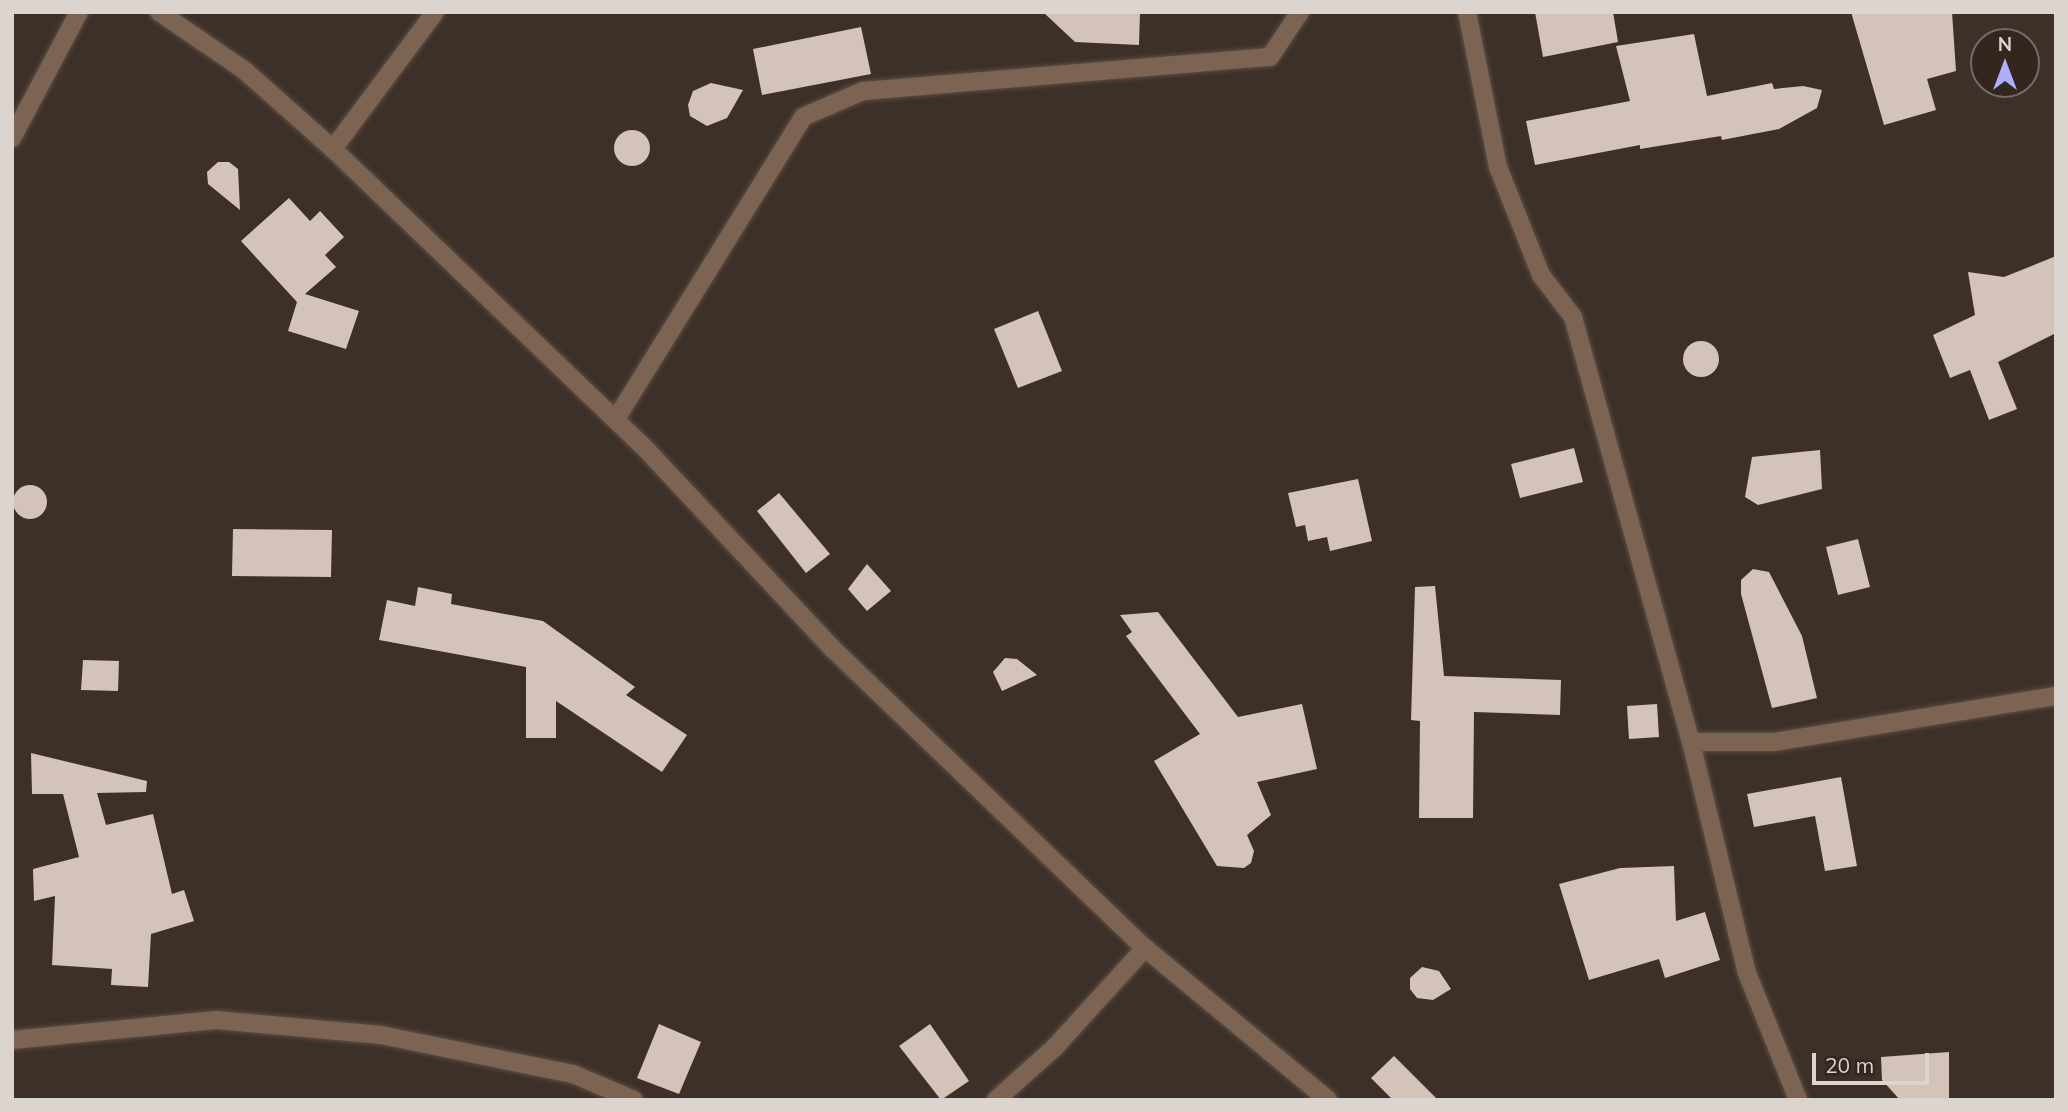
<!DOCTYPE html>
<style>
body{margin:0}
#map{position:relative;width:2068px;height:1112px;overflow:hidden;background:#3d3028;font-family:Mulish,sans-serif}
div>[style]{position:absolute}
.building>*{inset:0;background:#d3c3b9}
.round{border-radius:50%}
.roads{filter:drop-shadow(0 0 2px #5a4e46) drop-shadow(0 0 2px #5a4e46)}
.minor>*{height:18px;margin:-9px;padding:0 9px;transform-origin:9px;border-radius:9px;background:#7d6351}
span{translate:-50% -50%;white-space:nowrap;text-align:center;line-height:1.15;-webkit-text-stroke:7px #32261f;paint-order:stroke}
.frame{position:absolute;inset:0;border:14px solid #dcd4ce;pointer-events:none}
.north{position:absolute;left:1970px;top:28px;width:70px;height:70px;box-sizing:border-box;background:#32261f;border:2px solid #766c65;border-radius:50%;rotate:0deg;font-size:19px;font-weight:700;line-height:28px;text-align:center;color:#dcd4ce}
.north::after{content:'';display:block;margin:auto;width:24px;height:32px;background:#afaefa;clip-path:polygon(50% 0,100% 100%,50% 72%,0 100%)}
.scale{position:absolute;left:1812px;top:1053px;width:117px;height:32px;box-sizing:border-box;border:4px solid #dcd4ce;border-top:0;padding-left:9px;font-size:21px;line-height:24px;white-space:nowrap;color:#dcd4ce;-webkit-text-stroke:5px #32261f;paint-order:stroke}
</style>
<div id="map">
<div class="building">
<i style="clip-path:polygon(1043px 12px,1140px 12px,1139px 45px,1075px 42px)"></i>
<i style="clip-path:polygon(1535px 12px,1613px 12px,1618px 42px,1543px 57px)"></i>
<i style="clip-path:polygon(1851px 12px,1952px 12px,1956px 71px,1927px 79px,1936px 110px,1884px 125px)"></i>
<i style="clip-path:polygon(861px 27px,871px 74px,762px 95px,753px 49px)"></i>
<i style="clip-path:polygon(1694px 34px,1707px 96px,1772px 83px,1774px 89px,1803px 86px,1822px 90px,1817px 108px,1779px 129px,1722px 140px,1721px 136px,1640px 149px,1640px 145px,1535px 165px,1526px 121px,1630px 101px,1616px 46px)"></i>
<i style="clip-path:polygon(711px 83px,743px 90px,727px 118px,707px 126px,690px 116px,688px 105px,693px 91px)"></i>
<i class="round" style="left:614px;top:130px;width:36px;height:36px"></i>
<i style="clip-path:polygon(218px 162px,229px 162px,238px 169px,240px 210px,208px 184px,207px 172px)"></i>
<i style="clip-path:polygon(289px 198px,310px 221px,320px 211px,344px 237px,325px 255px,336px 267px,305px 294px,359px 311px,346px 349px,288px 331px,297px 302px,241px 241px)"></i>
<i style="clip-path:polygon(2056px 256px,2056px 333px,1998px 362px,2017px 409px,1989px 420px,1970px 370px,1950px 378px,1933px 335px,1975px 315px,1968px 272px,2004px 277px)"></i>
<i style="clip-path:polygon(1038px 311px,1062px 371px,1018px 388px,994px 329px)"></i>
<i class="round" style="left:1683px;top:341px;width:36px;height:36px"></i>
<i style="clip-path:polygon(1574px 448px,1583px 482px,1520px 498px,1511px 464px)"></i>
<i style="clip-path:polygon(1820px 450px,1822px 489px,1758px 505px,1745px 497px,1752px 457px)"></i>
<i style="clip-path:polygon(1358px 479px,1372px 541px,1330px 551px,1327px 537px,1308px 541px,1305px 525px,1296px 527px,1288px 493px)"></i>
<i class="round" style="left:13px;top:485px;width:34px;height:34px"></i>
<i style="clip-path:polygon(779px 493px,830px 554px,806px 573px,757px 511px)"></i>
<i style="clip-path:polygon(233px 529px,332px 530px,331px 577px,232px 576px)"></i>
<i style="clip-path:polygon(1858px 539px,1870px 587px,1838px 595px,1826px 547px)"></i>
<i style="clip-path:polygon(867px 564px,891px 591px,867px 611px,848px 589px)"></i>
<i style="clip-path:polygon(1753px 569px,1769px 572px,1802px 636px,1817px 698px,1772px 708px,1741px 594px,1741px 580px)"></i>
<i style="clip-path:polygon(1435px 586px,1444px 676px,1561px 680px,1560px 715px,1474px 712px,1473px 818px,1419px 818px,1420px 721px,1411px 720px,1415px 587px)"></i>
<i style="clip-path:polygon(418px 587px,452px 594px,451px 604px,543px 621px,635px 687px,626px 695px,687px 735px,662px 772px,556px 701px,556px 738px,526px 738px,526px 667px,379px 640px,387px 600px,415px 606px)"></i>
<i style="clip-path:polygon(1158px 612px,1238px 717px,1302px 704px,1317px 769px,1257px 782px,1271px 815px,1247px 835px,1254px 851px,1251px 863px,1244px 868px,1217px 866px,1154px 761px,1200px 734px,1126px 636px,1132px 632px,1120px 615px)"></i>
<i style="clip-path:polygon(1005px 658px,1017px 659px,1037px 675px,1002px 691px,993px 672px)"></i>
<i style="clip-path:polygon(83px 660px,119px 661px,118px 691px,81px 690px)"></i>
<i style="clip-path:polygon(1657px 704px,1659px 737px,1629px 739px,1627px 706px)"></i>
<i style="clip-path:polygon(31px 753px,147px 781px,146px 792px,97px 793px,106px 825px,153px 814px,172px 894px,184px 890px,194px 921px,151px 934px,148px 987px,111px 985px,112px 969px,52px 965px,55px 896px,34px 901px,33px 869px,79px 857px,63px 794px,32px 794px)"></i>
<i style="clip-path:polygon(1841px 777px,1857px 866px,1825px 871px,1815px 816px,1754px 827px,1747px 794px)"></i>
<i style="clip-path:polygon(1674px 866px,1676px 921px,1705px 912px,1720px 960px,1665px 978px,1659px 959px,1589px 980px,1559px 884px,1620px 868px)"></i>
<i style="clip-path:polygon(1422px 967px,1439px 971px,1451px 989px,1433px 1000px,1417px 998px,1410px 989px,1410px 978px)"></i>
<i style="clip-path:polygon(659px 1024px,701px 1042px,679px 1094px,637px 1078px)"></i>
<i style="clip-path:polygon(930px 1024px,969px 1081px,941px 1100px,899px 1046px)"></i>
<i style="clip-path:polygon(1949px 1052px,1949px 1100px,1900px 1100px,1882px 1080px,1881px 1057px)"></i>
<i style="clip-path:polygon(1394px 1056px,1438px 1100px,1393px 1100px,1371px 1078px)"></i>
</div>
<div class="roads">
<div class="minor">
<i style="left:159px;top:12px;width:103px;rotate:34.3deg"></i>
<i style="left:244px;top:70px;width:119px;rotate:41.6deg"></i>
<i style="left:333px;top:149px;width:428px;rotate:43.8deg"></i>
<i style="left:642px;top:445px;width:282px;rotate:46.9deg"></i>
<i style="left:835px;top:651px;width:429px;rotate:43.8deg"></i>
<i style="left:1145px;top:948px;width:238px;rotate:39.7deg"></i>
<i style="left:1467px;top:12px;width:158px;rotate:78.7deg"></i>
<i style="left:1498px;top:167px;width:116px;rotate:68.3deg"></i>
<i style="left:1541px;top:275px;width:53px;rotate:52.7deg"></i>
<i style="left:1573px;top:317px;width:441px;rotate:74.5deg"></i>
<i style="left:1691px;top:742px;width:238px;rotate:76.4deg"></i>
<i style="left:1747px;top:973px;width:137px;rotate:68.1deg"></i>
<i style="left:12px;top:138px;width:143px;rotate:-62deg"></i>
<i style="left:333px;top:149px;width:171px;rotate:-53.3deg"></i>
<i style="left:616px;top:419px;width:355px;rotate:-58.2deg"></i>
<i style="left:803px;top:117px;width:65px;rotate:-23.4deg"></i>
<i style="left:863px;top:91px;width:408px;rotate:-4.8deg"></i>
<i style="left:1270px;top:57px;width:54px;rotate:-56.3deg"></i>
<i style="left:1691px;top:742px;width:84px"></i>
<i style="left:1775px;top:742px;width:285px;rotate:-9.3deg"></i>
<i style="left:12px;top:1040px;width:205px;rotate:-5.6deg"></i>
<i style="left:216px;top:1020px;width:166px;rotate:5.2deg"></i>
<i style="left:381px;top:1035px;width:196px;rotate:11.5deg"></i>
<i style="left:573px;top:1074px;width:66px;rotate:23.1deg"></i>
<i style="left:996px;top:1100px;width:79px;rotate:-41.9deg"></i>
<i style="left:1055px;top:1047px;width:134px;rotate:-47.7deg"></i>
</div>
</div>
<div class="frame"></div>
<div class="north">N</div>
<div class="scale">20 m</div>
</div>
